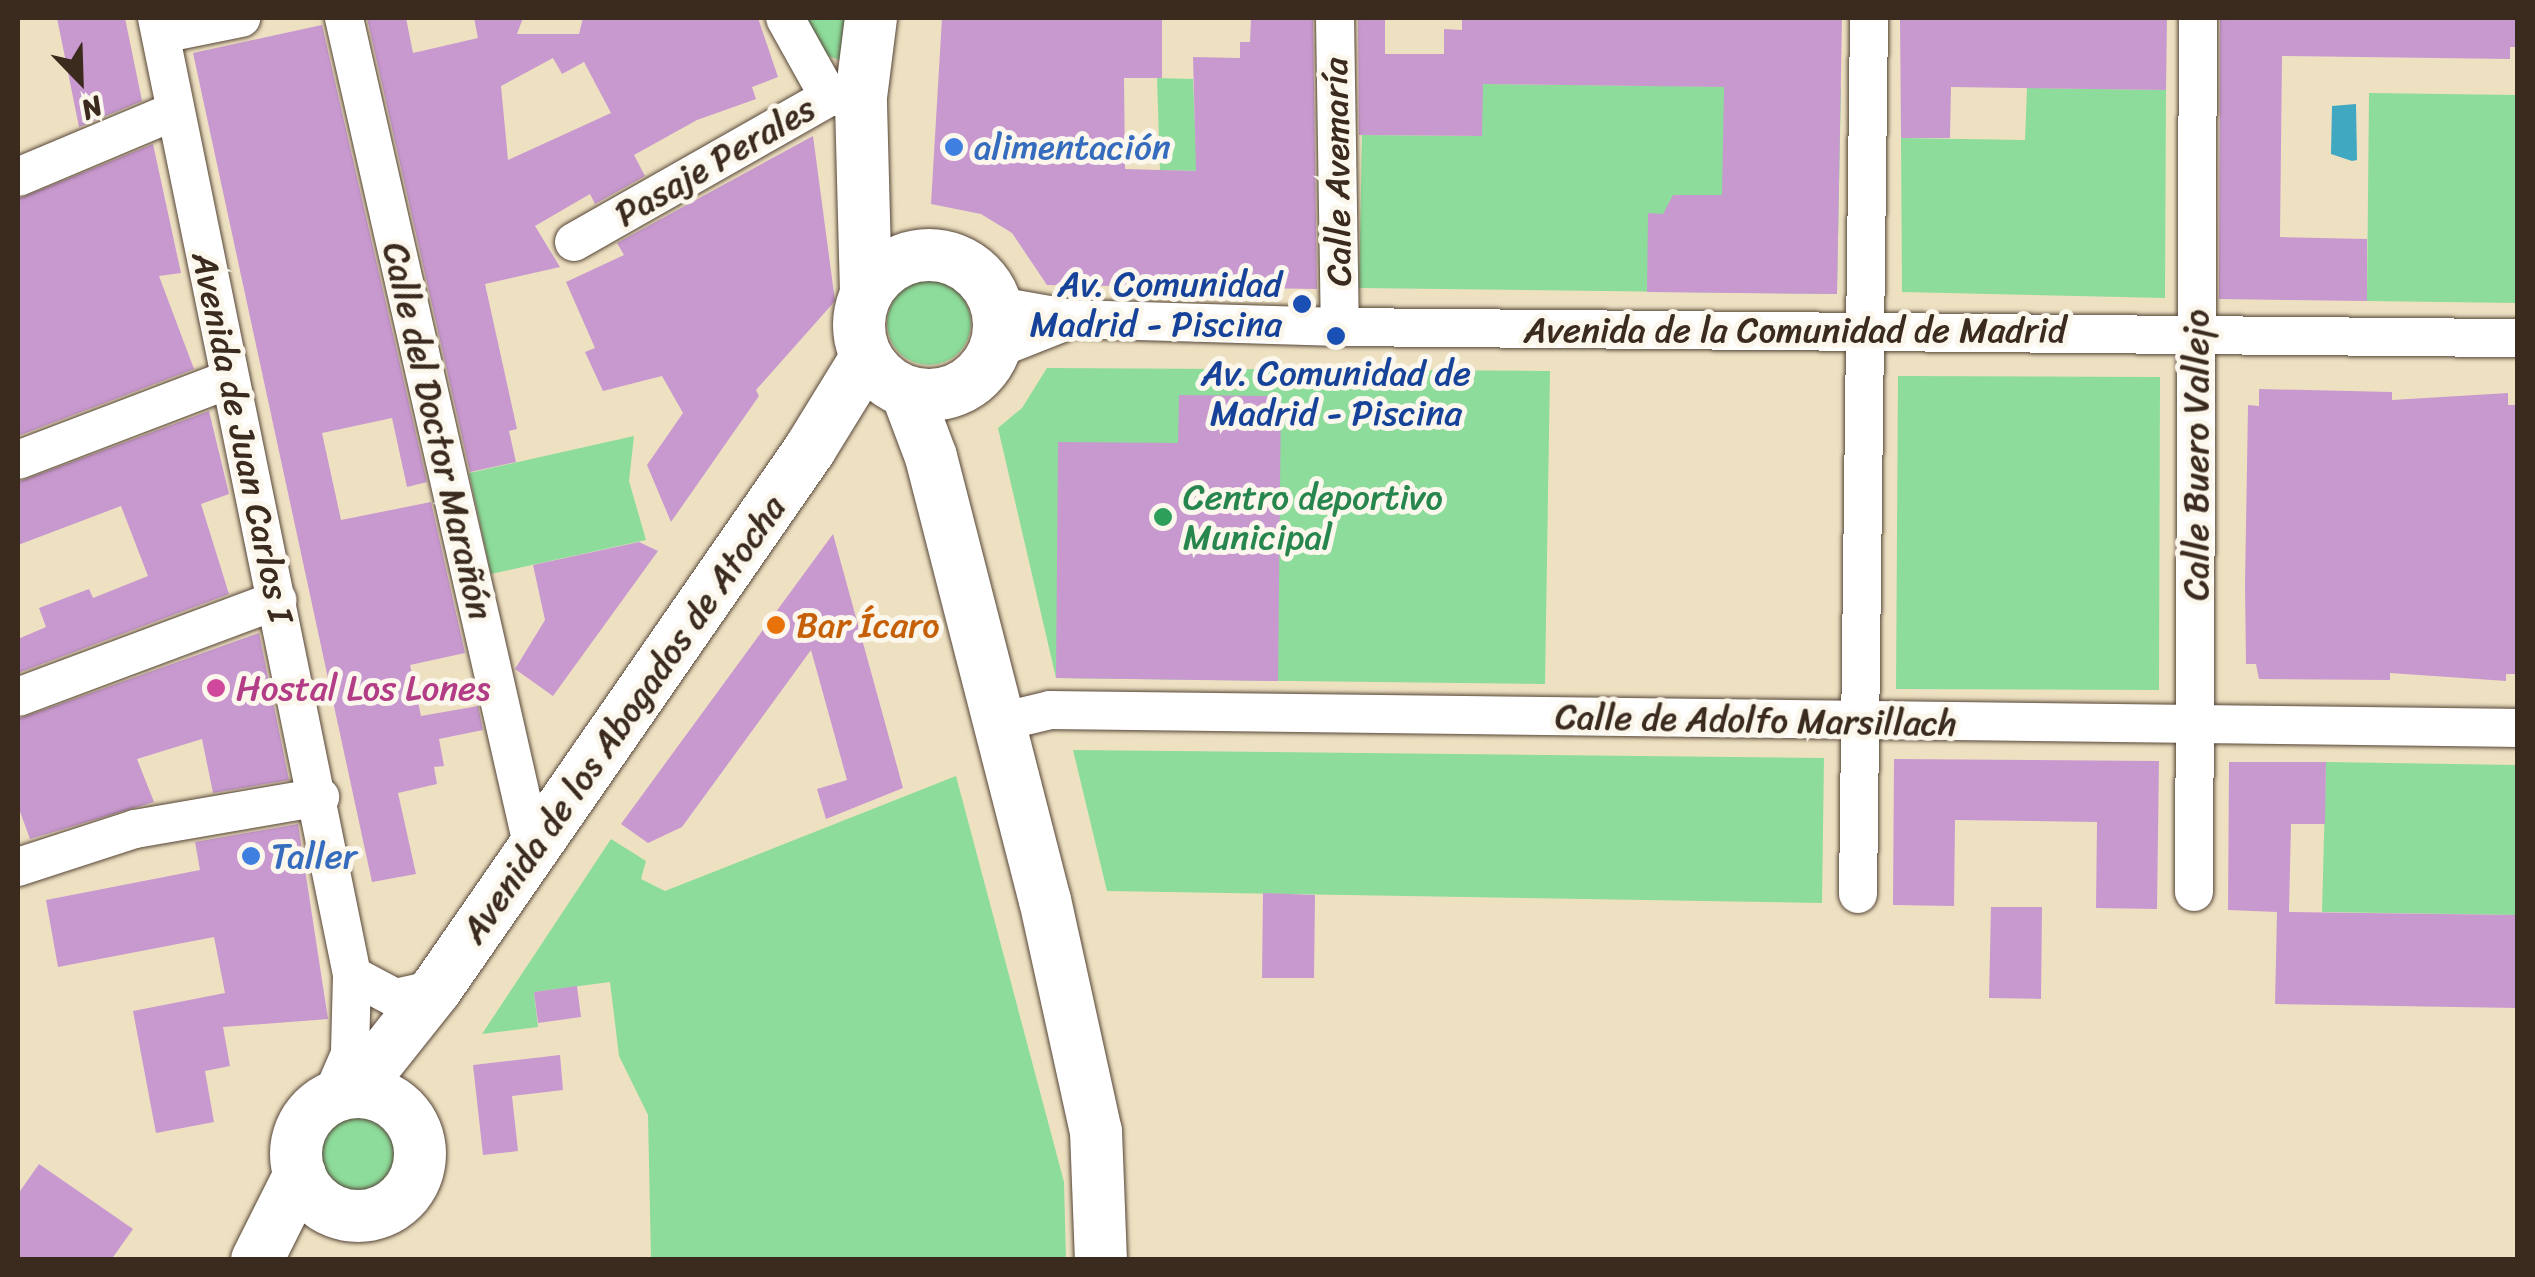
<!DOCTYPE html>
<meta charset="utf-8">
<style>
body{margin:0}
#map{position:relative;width:2535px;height:1277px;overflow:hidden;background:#eee1c2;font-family:Sriracha,sans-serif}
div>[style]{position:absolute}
.green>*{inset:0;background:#8ddc9b}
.round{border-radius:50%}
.water>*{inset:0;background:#40a8c0}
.building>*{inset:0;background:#c899cf}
.roads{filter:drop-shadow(0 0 2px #564537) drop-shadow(0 0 2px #564537)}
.minor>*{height:38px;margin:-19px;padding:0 19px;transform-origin:19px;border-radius:19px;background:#fff}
.secondary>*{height:52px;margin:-26px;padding:0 26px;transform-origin:26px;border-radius:26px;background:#fff}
.secondary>.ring{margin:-26px;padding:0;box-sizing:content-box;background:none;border:52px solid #fff;border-radius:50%}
.dots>*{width:28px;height:28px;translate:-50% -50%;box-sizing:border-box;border:5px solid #fbf7ec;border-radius:50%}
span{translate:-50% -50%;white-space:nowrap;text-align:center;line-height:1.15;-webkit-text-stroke:10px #fbf7ec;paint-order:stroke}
.shop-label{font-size:35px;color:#366cbe}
.left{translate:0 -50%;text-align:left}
.street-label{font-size:35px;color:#3b2a1e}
.transit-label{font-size:35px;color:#164399}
.right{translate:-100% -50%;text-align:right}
.leisure-label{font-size:35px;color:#27864d}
.food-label{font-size:35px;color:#c56008}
.hotel-label{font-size:35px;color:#b23c85}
.frame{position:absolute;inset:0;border:20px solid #3b2a1e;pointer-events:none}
.north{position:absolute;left:30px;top:30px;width:100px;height:100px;-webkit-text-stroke:8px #fbf7ec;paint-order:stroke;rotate:157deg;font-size:28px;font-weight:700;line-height:40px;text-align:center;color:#3b2a1e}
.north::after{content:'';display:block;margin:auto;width:35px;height:45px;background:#3b2a1e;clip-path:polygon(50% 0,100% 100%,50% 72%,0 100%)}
</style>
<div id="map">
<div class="green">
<i style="clip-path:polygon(798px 18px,851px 18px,843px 61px,828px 56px)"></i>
<i style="clip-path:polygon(1157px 78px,1193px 79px,1197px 171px,1160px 170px)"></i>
<i style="clip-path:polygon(1482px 84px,1841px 88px,1837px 294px,1359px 288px,1362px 135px,1482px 136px)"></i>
<i style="clip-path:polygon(2027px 88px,2166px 90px,2165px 298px,1902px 292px,1901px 138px,2025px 140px)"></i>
<i style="clip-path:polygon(2369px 93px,2517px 95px,2517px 303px,2367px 301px)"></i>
<i class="round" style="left:887px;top:281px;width:84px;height:84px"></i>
<i style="clip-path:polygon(1047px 368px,1550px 371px,1545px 684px,1056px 678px,998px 428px,1022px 408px)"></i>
<i style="clip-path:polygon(1898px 376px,2160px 377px,2159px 690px,1896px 689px)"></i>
<i style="clip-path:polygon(634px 436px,629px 481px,646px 540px,491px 574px,469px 473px)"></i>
<i style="clip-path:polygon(1073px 750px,1824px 758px,1822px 903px,1107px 891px)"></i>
<i style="clip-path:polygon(2326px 762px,2517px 765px,2517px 915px,2322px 912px)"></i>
<i style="clip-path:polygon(956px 776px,1064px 1182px,1066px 1259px,651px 1259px,648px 1115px,619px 1056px,610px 982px,534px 992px,538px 1027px,482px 1034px,611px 839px,646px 861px,641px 879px,665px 891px)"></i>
<i class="round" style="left:314px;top:1109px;width:92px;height:92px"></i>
</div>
<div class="water">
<i style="clip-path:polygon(2356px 104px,2357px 160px,2352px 161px,2331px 154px,2332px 106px)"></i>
</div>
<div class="building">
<i style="clip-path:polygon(57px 18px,125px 18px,142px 101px,79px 127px)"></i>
<i style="clip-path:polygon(evenodd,367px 18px,406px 18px,413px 53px,478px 38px,474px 18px,523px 18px,517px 34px,579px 34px,583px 18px,758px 18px,778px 77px,752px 87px,756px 99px,697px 120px,634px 155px,645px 176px,595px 204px,590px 194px,535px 226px,560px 267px,485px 284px,517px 429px,509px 431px,516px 462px,470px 472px,367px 18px,553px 58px,562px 74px,584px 62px,611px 113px,508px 160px,501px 86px,553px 58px)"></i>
<i style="clip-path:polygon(942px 18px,1162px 18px,1162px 78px,1124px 78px,1125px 169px,1196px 171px,1193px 57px,1240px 58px,1240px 42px,1250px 42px,1251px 18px,1313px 18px,1317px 289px,1047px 285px,1012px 233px,981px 214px,931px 204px)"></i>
<i style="clip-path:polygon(1358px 18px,1385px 18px,1385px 54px,1444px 54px,1444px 29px,1462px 30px,1462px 18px,1842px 18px,1837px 294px,1647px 292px,1648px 213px,1663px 214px,1673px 195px,1722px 195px,1724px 87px,1483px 84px,1482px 136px,1359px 135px)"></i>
<i style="clip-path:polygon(1900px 18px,2167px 18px,2166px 90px,1951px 87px,1950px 138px,1901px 138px)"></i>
<i style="clip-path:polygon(2220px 18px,2518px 18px,2518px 47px,2510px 47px,2510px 59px,2282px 56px,2280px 237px,2367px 239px,2367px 301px,2219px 299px)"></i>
<i style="clip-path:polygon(322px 25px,427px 482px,407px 487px,392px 418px,322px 433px,341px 520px,431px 502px,465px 653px,410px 665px,421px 716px,478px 706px,483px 730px,439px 739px,444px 766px,434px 767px,437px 784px,398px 793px,416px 874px,372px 882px,193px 53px)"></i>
<i style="clip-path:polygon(813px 136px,835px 301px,756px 390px,759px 396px,671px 522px,647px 465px,683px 413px,662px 376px,603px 391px,585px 352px,595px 348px,566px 282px,624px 255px,617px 243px)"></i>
<i style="clip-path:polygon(153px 144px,181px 273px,159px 276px,194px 369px,18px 436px,18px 199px)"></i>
<i style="clip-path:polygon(2259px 389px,2392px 392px,2392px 400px,2508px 393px,2508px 405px,2518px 405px,2518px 674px,2506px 674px,2506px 681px,2390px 673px,2390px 680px,2259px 679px,2256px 664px,2246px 664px,2245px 585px,2248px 405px,2259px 406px)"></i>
<i style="clip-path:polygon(1179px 395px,1281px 396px,1278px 681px,1056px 678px,1058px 442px,1178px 443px)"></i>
<i style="clip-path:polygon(209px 411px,229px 494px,201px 504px,229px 594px,18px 673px,18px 639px,46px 627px,39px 608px,89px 589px,93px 598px,148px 576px,121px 506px,18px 545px,18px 482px)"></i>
<i style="clip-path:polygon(833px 534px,903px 788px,826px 819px,817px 789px,847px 780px,811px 650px,682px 827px,648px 843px,621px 824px)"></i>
<i style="clip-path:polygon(639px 542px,658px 551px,553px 696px,515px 669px,545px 620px,533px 565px)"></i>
<i style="clip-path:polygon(259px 633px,289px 780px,213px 793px,202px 739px,137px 759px,154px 802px,30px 839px,18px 806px,18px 719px)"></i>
<i style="clip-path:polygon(1894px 759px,2159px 761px,2157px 909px,2096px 908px,2097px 822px,1955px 820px,1954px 906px,1893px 905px)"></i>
<i style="clip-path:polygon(2229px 762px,2326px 762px,2325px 824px,2291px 824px,2289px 912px,2518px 915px,2518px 1008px,2275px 1004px,2277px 912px,2228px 910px)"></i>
<i style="clip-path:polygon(298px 824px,328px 1019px,223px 1027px,230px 1066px,205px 1071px,214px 1122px,156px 1133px,133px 1011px,225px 993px,214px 937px,58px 967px,46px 900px,200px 870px,195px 842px)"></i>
<i style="clip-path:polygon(1263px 893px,1315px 895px,1314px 978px,1262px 978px)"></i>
<i style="clip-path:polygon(1991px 907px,2042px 907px,2041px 999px,1989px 998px)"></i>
<i style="clip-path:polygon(577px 986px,581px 1017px,538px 1023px,534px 992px)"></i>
<i style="clip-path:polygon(560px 1055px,563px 1090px,512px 1096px,518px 1151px,483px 1155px,473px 1065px)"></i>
<i style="clip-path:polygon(39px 1164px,133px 1229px,111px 1260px,18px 1259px,18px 1194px)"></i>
</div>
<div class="roads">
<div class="minor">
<i style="left:157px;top:18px;width:977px;rotate:78.48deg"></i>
<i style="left:352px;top:975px;width:79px;rotate:91.5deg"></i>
<i style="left:350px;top:1054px;width:48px;rotate:113.4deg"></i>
<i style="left:344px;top:18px;width:847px;rotate:77.18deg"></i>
<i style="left:785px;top:18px;width:90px;rotate:60.9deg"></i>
<i style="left:1335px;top:18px;width:309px;rotate:89.1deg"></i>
<i style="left:161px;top:34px;width:82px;rotate:-11.3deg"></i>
<i style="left:18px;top:177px;width:170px;rotate:-22.8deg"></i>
<i style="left:574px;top:242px;width:293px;rotate:-29.6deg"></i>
<i style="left:829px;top:97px;width:32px"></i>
<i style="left:998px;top:306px;width:75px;rotate:10deg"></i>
<i style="left:1072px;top:319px;width:268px;rotate:1.7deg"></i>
<i style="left:1340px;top:327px;width:1178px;rotate:0.54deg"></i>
<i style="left:996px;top:349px;width:82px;rotate:-21.5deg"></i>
<i style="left:18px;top:460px;width:227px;rotate:-20.9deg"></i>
<i style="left:18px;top:697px;width:277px;rotate:-20.5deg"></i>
<i style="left:996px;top:723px;width:56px;rotate:-13.5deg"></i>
<i style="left:1050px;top:710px;width:1468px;rotate:0.7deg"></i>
<i style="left:18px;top:867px;width:123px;rotate:-18deg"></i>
<i style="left:135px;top:829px;width:188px;rotate:-9.8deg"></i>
<i style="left:2194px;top:892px;width:874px;rotate:-89.74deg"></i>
<i style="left:1858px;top:894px;width:876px;rotate:-89.28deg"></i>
<i style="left:352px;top:975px;width:49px;rotate:28.1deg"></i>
<i style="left:395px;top:998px;width:42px;rotate:-12.4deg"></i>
</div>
<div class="secondary">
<i class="ring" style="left:859px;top:255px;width:88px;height:88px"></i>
<i style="left:866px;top:294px;width:197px;rotate:-91.5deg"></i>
<i style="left:861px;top:97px;width:80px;rotate:-82.8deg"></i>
<i style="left:907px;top:393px;width:68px;rotate:69.4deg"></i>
<i style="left:931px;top:457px;width:457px;rotate:75.6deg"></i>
<i style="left:1045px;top:900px;width:237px;rotate:77.6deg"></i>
<i style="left:1096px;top:1131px;width:129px;rotate:87.8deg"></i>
<i style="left:354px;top:1092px;width:132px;rotate:-51.5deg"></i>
<i style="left:436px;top:989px;width:657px;rotate:-55.29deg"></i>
<i style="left:810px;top:449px;width:107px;rotate:-58.4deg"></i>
<i class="ring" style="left:296px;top:1092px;width:72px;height:72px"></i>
<i style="left:257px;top:1260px;width:96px;rotate:-63.4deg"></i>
</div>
</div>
<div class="dots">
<i style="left:954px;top:147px;background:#3f7fe0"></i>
<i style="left:1302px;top:304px;background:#1a4fb4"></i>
<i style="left:1336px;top:336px;background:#1a4fb4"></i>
<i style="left:1163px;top:517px;background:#2e9e5b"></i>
<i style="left:776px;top:625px;background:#e8710a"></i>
<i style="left:216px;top:688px;background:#d1479c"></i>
<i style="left:251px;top:856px;background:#3f7fe0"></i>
</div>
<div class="shop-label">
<span class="left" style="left:974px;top:147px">alimentación</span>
<span class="left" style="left:271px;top:856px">Taller</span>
</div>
<div class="street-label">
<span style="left:715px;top:161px;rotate:-30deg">Pasaje Perales</span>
<span style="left:1337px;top:172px;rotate:-91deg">Calle Avemaría</span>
<span style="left:1795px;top:330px">Avenida de la Comunidad de Madrid</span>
<span style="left:438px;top:431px;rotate:77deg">Calle del Doctor Marañón</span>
<span style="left:243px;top:437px;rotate:78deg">Avenida de Juan Carlos I</span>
<span style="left:2196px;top:455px;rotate:-90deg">Calle Buero Vallejo</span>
<span style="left:623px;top:719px;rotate:-55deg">Avenida de los Abogados de Atocha</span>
<span style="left:1756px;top:720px;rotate:1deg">Calle de Adolfo Marsillach</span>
</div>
<div class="transit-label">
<span class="right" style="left:1282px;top:304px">Av. Comunidad<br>Madrid - Piscina</span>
<span style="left:1336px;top:393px">Av. Comunidad de<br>Madrid - Piscina</span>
</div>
<div class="leisure-label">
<span class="left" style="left:1183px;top:517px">Centro deportivo<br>Municipal</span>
</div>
<div class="food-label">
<span class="left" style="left:796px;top:625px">Bar Ícaro</span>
</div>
<div class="hotel-label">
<span class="left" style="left:236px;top:688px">Hostal Los Lones</span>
</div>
<div class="frame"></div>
<div class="north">N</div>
</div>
